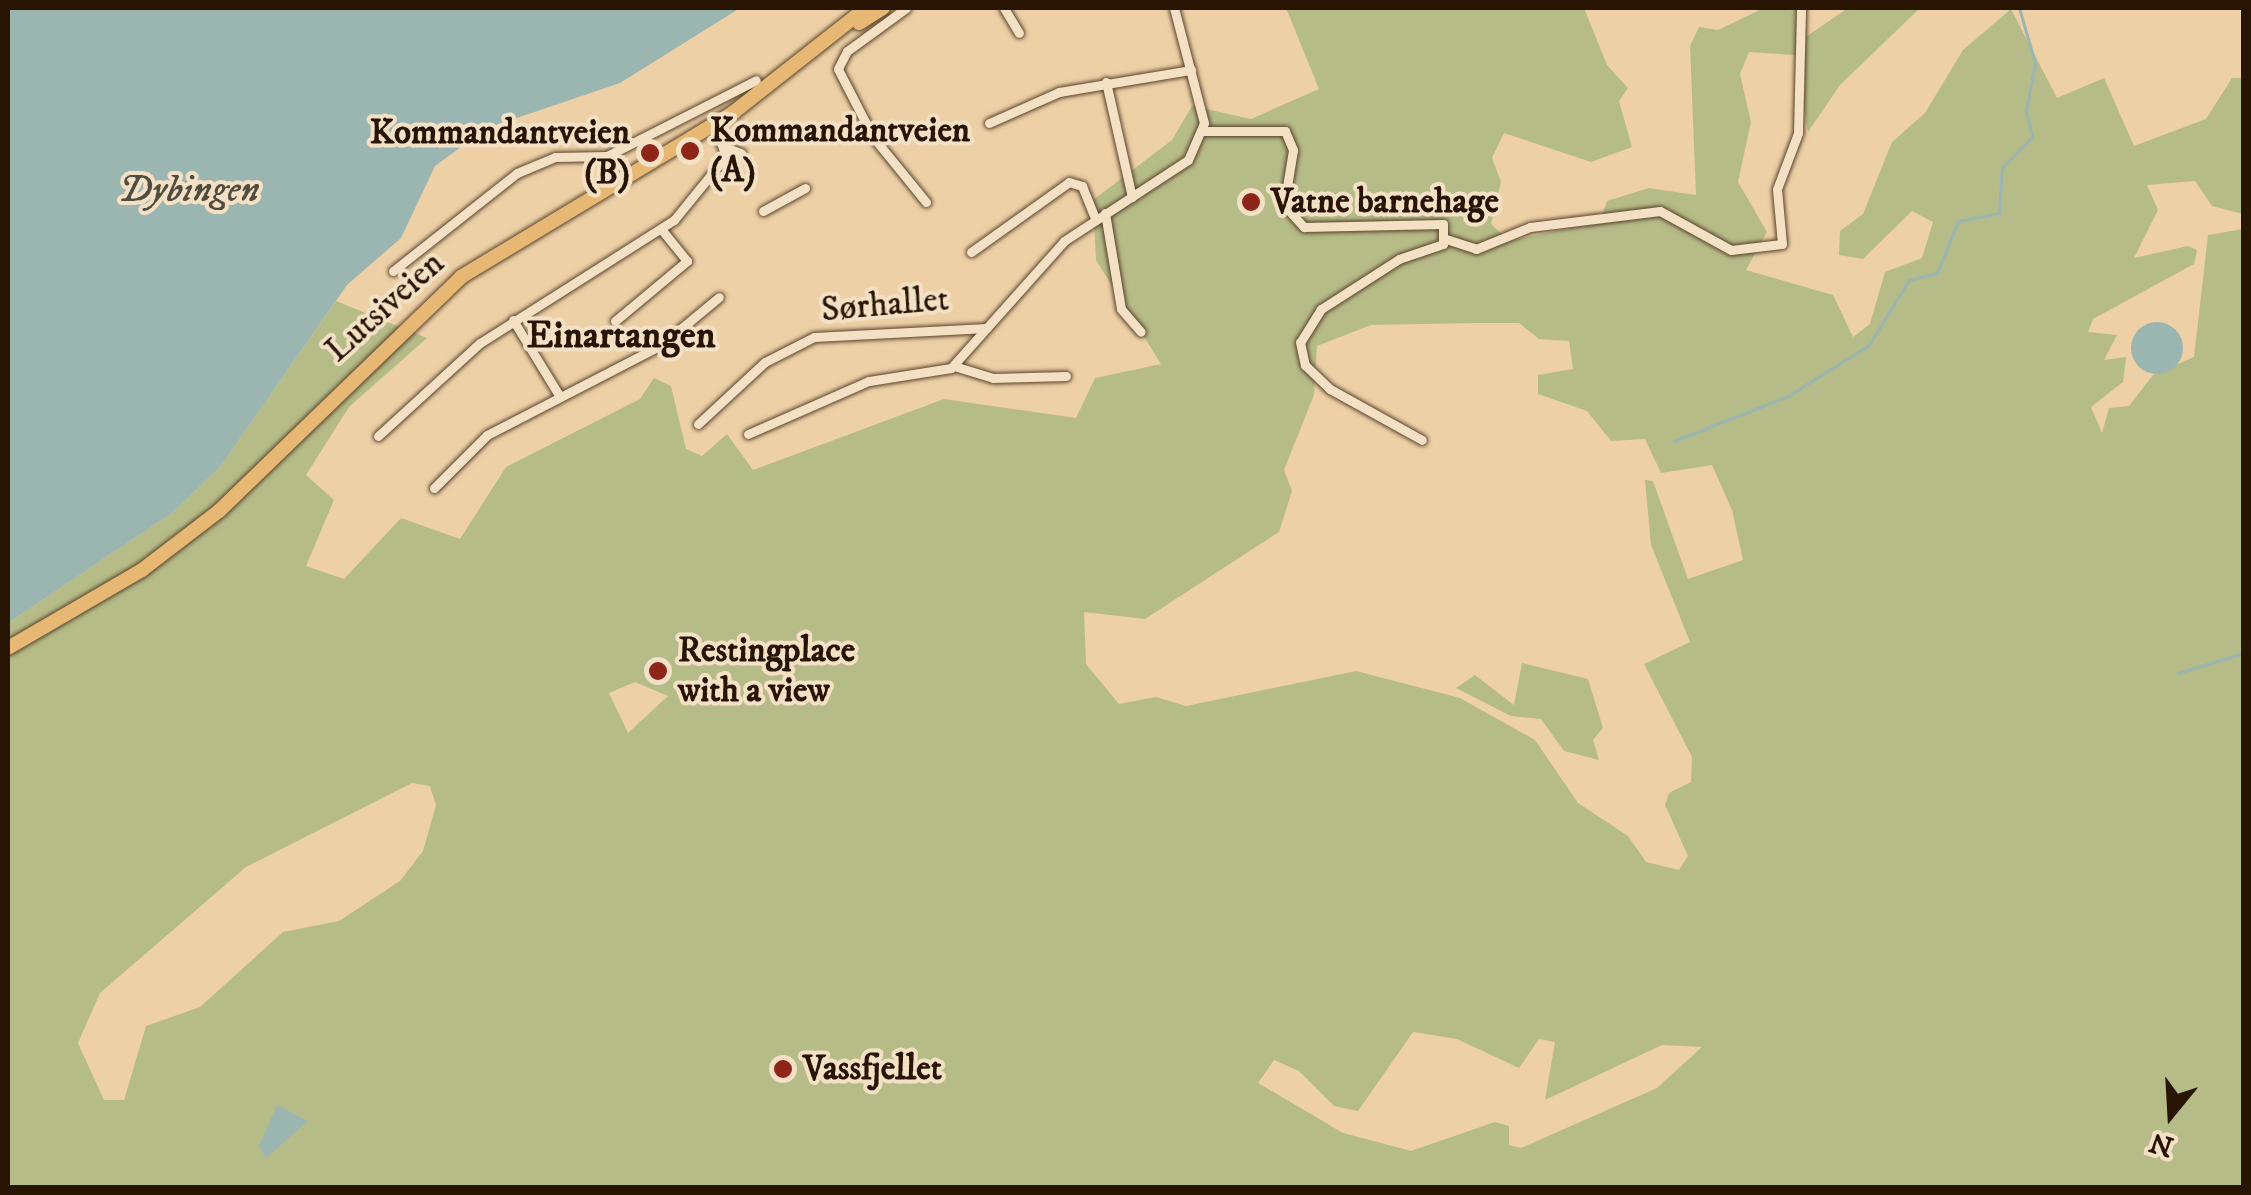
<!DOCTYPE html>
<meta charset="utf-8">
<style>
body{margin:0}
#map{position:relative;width:2251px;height:1195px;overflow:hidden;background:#edd0a6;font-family:"IM FELL DW Pica",serif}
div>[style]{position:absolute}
.green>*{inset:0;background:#b6bc88}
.water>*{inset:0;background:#9bb5b0}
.round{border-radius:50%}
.stream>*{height:2.5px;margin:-1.25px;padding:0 1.25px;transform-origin:1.25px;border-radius:1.25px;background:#9bb5b0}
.roads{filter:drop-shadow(0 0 2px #59432b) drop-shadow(0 0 2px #59432b)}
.minor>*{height:9px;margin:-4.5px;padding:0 4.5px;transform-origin:4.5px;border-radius:4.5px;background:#f3e0c5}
.primary>*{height:14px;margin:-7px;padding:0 7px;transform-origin:7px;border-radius:7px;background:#e6b873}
.dots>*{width:28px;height:28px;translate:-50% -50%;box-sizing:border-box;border:5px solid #f3e0c5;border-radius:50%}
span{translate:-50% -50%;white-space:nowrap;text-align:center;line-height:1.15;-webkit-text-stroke:8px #f3e0c5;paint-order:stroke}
.poi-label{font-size:35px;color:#281402;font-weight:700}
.left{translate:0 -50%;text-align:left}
.right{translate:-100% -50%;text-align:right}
.street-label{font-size:35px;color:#281402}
.water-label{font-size:38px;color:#504c3f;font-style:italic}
.neighbourhood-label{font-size:38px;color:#281402;font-weight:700}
.frame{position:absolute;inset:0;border:10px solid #281402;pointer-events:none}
.north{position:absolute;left:2121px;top:1065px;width:100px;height:100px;-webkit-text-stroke:8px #f3e0c5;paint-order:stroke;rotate:198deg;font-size:28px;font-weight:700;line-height:40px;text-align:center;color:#281402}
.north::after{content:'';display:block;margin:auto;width:35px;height:45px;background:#281402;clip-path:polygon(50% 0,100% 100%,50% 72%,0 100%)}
</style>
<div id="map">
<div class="green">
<i style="clip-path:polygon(evenodd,1286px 8px,1584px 8px,1607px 65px,1628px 88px,1619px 101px,1632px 147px,1591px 162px,1504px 133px,1492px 158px,1501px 182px,1491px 224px,1509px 241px,1600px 222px,1607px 201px,1649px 188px,1696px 195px,1690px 46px,1699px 27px,1718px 30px,1764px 8px,1804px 8px,1807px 36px,1848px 8px,1920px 8px,1840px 85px,1808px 132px,1795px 55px,1749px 52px,1740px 74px,1751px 122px,1738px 182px,1767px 232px,1746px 270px,1833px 295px,1853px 337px,1870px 324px,1885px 272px,1922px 258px,1933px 222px,1912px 211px,1863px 259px,1839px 255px,1840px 231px,1863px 214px,1892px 142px,1925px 113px,1963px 50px,2011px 9px,2057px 98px,2104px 78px,2134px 146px,2206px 119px,2232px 78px,2243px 78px,2243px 214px,2212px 206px,2195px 181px,2147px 185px,2158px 210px,2134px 258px,2188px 246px,2197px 250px,2194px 264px,2093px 319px,2088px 332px,2117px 335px,2104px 360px,2126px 357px,2123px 382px,2091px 407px,2102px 433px,2109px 408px,2129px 406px,2153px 375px,2194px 357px,2208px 235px,2243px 229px,2243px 1187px,8px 1187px,8px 623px,172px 513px,220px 467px,336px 301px,427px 338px,349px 407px,306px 475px,334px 500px,306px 566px,344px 579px,401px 518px,460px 539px,506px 467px,640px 399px,654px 378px,671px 386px,686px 449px,702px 456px,727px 434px,753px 470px,944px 399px,1076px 418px,1095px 378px,1161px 364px,1096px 260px,1093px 200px,1172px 140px,1192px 106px,1251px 119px,1319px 89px,1286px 8px,1474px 323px,1519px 323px,1539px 339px,1569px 341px,1573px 369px,1538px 375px,1538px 394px,1587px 411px,1611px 441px,1645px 439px,1661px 473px,1712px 465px,1732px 510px,1743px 560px,1688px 579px,1653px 481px,1645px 480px,1651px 545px,1690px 642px,1644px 664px,1692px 757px,1691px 782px,1669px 793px,1665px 805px,1688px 856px,1679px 870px,1646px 862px,1628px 836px,1578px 803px,1535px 740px,1460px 698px,1356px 671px,1186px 706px,1156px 697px,1119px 704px,1086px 664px,1084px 612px,1145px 619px,1279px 532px,1292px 491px,1284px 470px,1314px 395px,1317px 346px,1371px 325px,1474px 323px,1286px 8px,635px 682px,668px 696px,628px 733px,609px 693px,635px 682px,1286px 8px,412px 783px,430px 786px,436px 805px,423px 851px,400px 881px,339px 921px,283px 932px,200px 1007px,146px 1026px,124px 1100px,104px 1100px,78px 1043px,100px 993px,246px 867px,412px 783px,1286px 8px,1413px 1032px,1457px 1039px,1519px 1068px,1539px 1039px,1555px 1042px,1545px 1100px,1662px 1045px,1702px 1047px,1657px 1088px,1521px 1148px,1509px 1145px,1509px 1126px,1495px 1122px,1411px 1151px,1343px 1133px,1258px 1083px,1274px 1060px,1299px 1071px,1334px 1106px,1358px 1111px,1413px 1032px)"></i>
<i style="clip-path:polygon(1522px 663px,1588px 679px,1603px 728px,1593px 740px,1599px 760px,1564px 751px,1541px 719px,1511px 716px,1456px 688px,1475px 675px,1514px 705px)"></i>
</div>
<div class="water">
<i style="clip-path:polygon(8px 8px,740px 8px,620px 83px,487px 128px,435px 166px,401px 238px,347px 285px,220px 467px,172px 513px,8px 623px)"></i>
<i class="round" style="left:2131px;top:322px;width:52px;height:52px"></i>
<i style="clip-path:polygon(277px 1105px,308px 1121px,266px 1158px,259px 1146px)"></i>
</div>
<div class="stream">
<i style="left:1674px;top:441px;width:123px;rotate:-21.5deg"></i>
<i style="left:1788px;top:396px;width:96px;rotate:-32.2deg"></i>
<i style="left:1869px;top:345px;width:76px;rotate:-58.4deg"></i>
<i style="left:1909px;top:280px;width:29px;rotate:-14deg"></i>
<i style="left:1937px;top:273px;width:56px;rotate:-68deg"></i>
<i style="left:1958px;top:221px;width:42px;rotate:-11deg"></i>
<i style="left:1999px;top:213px;width:45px;rotate:-86.2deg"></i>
<i style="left:2002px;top:168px;width:43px;rotate:-45.9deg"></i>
<i style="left:2032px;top:137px;width:27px;rotate:-103deg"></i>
<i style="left:2026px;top:111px;width:49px;rotate:-79.4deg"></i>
<i style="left:2035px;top:63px;width:57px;rotate:-106.2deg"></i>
<i style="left:2178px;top:673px;width:69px;rotate:-16.9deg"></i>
</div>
<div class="roads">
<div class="minor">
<i style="left:906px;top:8px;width:73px;rotate:143.9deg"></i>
<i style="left:847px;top:51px;width:20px;rotate:117deg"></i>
<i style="left:838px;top:69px;width:76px;rotate:62.8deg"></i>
<i style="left:873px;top:137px;width:84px;rotate:50.8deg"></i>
<i style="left:1004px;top:8px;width:29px;rotate:59deg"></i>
<i style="left:1106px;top:82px;width:118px;rotate:77.3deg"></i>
<i style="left:989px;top:123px;width:77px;rotate:-23.9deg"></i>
<i style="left:1059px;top:92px;width:134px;rotate:-9.5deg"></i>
<i style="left:1204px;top:131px;width:81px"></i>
<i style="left:1285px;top:131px;width:21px;rotate:67deg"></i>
<i style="left:1293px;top:150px;width:56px;rotate:99.3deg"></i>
<i style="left:1284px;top:205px;width:30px;rotate:48deg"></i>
<i style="left:1304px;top:227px;width:139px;rotate:-1.2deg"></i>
<i style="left:1443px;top:224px;width:20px;rotate:90deg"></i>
<i style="left:1443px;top:244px;width:46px;rotate:161.2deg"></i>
<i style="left:1399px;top:259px;width:93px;rotate:147.3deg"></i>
<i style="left:1321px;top:309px;width:39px;rotate:122deg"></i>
<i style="left:1300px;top:342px;width:24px;rotate:78deg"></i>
<i style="left:1305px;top:365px;width:35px;rotate:44deg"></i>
<i style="left:1330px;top:389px;width:105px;rotate:29deg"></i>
<i style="left:727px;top:148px;width:15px;rotate:20deg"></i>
<i style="left:607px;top:156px;width:27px;rotate:68deg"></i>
<i style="left:763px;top:211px;width:48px;rotate:-28.7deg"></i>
<i style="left:1105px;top:213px;width:97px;rotate:80.5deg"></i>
<i style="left:1121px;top:309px;width:30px;rotate:49deg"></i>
<i style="left:1446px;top:239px;width:32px;rotate:18deg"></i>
<i style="left:1476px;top:249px;width:58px;rotate:-22.2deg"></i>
<i style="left:1530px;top:227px;width:131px;rotate:-7deg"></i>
<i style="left:1660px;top:211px;width:81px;rotate:28.8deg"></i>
<i style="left:1731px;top:250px;width:51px;rotate:-6.7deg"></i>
<i style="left:1782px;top:244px;width:55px;rotate:-95.2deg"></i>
<i style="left:1777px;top:189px;width:60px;rotate:-69.4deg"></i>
<i style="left:1798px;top:133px;width:125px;rotate:-88.6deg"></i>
<i style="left:971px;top:252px;width:120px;rotate:-35.5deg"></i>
<i style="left:1069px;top:182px;width:14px;rotate:17deg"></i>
<i style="left:1082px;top:186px;width:35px;rotate:68deg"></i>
<i style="left:393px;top:271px;width:158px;rotate:-38.3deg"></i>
<i style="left:517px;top:173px;width:41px;rotate:-22.8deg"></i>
<i style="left:555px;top:157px;width:52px;rotate:-1.1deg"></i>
<i style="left:607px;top:156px;width:167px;rotate:-27deg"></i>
<i style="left:513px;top:320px;width:88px;rotate:58.5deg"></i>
<i style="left:615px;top:321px;width:94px;rotate:-39.8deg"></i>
<i style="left:687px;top:261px;width:40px;rotate:-129deg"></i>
<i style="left:954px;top:366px;width:41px;rotate:17.1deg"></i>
<i style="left:993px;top:378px;width:73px;rotate:-1.6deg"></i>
<i style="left:698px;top:424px;width:91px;rotate:-42.8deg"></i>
<i style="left:765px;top:362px;width:55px;rotate:-27deg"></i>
<i style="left:814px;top:337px;width:173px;rotate:-3deg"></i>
<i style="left:748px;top:434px;width:132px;rotate:-23.7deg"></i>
<i style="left:869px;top:381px;width:83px;rotate:-9deg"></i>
<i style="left:951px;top:368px;width:170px;rotate:-48.3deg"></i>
<i style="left:1064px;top:241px;width:148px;rotate:-33.2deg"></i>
<i style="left:1188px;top:160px;width:40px;rotate:-66.6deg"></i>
<i style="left:1204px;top:123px;width:119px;rotate:-104.6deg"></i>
<i style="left:378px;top:436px;width:138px;rotate:-42.4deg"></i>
<i style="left:480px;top:343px;width:230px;rotate:-32.4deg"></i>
<i style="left:674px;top:220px;width:82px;rotate:-50.9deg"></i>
<i style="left:726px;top:156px;width:34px;rotate:-111deg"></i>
<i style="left:434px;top:488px;width:75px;rotate:-45deg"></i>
<i style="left:487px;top:435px;width:196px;rotate:-27.3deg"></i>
<i style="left:661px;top:345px;width:75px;rotate:-39.6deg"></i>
</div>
<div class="primary">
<i style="left:859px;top:23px;width:28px;rotate:-32deg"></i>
<i style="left:8px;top:648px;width:155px;rotate:-30.2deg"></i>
<i style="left:142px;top:570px;width:97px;rotate:-37.5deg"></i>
<i style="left:219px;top:511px;width:337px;rotate:-44deg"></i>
<i style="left:461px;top:277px;width:319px;rotate:-31.1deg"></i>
<i style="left:734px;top:112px;width:168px;rotate:-38.2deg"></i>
</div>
</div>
<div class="dots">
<i style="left:690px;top:151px;background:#8f2418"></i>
<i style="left:650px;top:153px;background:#8f2418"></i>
<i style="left:1251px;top:202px;background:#8f2418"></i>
<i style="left:658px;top:671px;background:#8f2418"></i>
<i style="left:783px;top:1069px;background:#8f2418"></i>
</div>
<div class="poi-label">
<span class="left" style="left:710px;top:151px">Kommandantveien<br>(A)</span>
<span class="right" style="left:630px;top:153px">Kommandantveien<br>(B)</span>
<span class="left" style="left:1271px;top:202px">Vatne barnehage</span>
<span class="left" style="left:678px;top:671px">Restingplace<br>with a view</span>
<span class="left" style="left:803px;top:1069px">Vassfjellet</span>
</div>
<div class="street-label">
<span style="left:885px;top:305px;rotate:-5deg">Sørhallet</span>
<span style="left:385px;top:307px;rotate:-42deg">Lutsiveien</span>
</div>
<div class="water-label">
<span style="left:189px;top:191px">Dybingen</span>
</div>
<div class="neighbourhood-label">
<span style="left:621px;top:337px">Einartangen</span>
</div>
<div class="frame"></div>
<div class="north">N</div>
</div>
